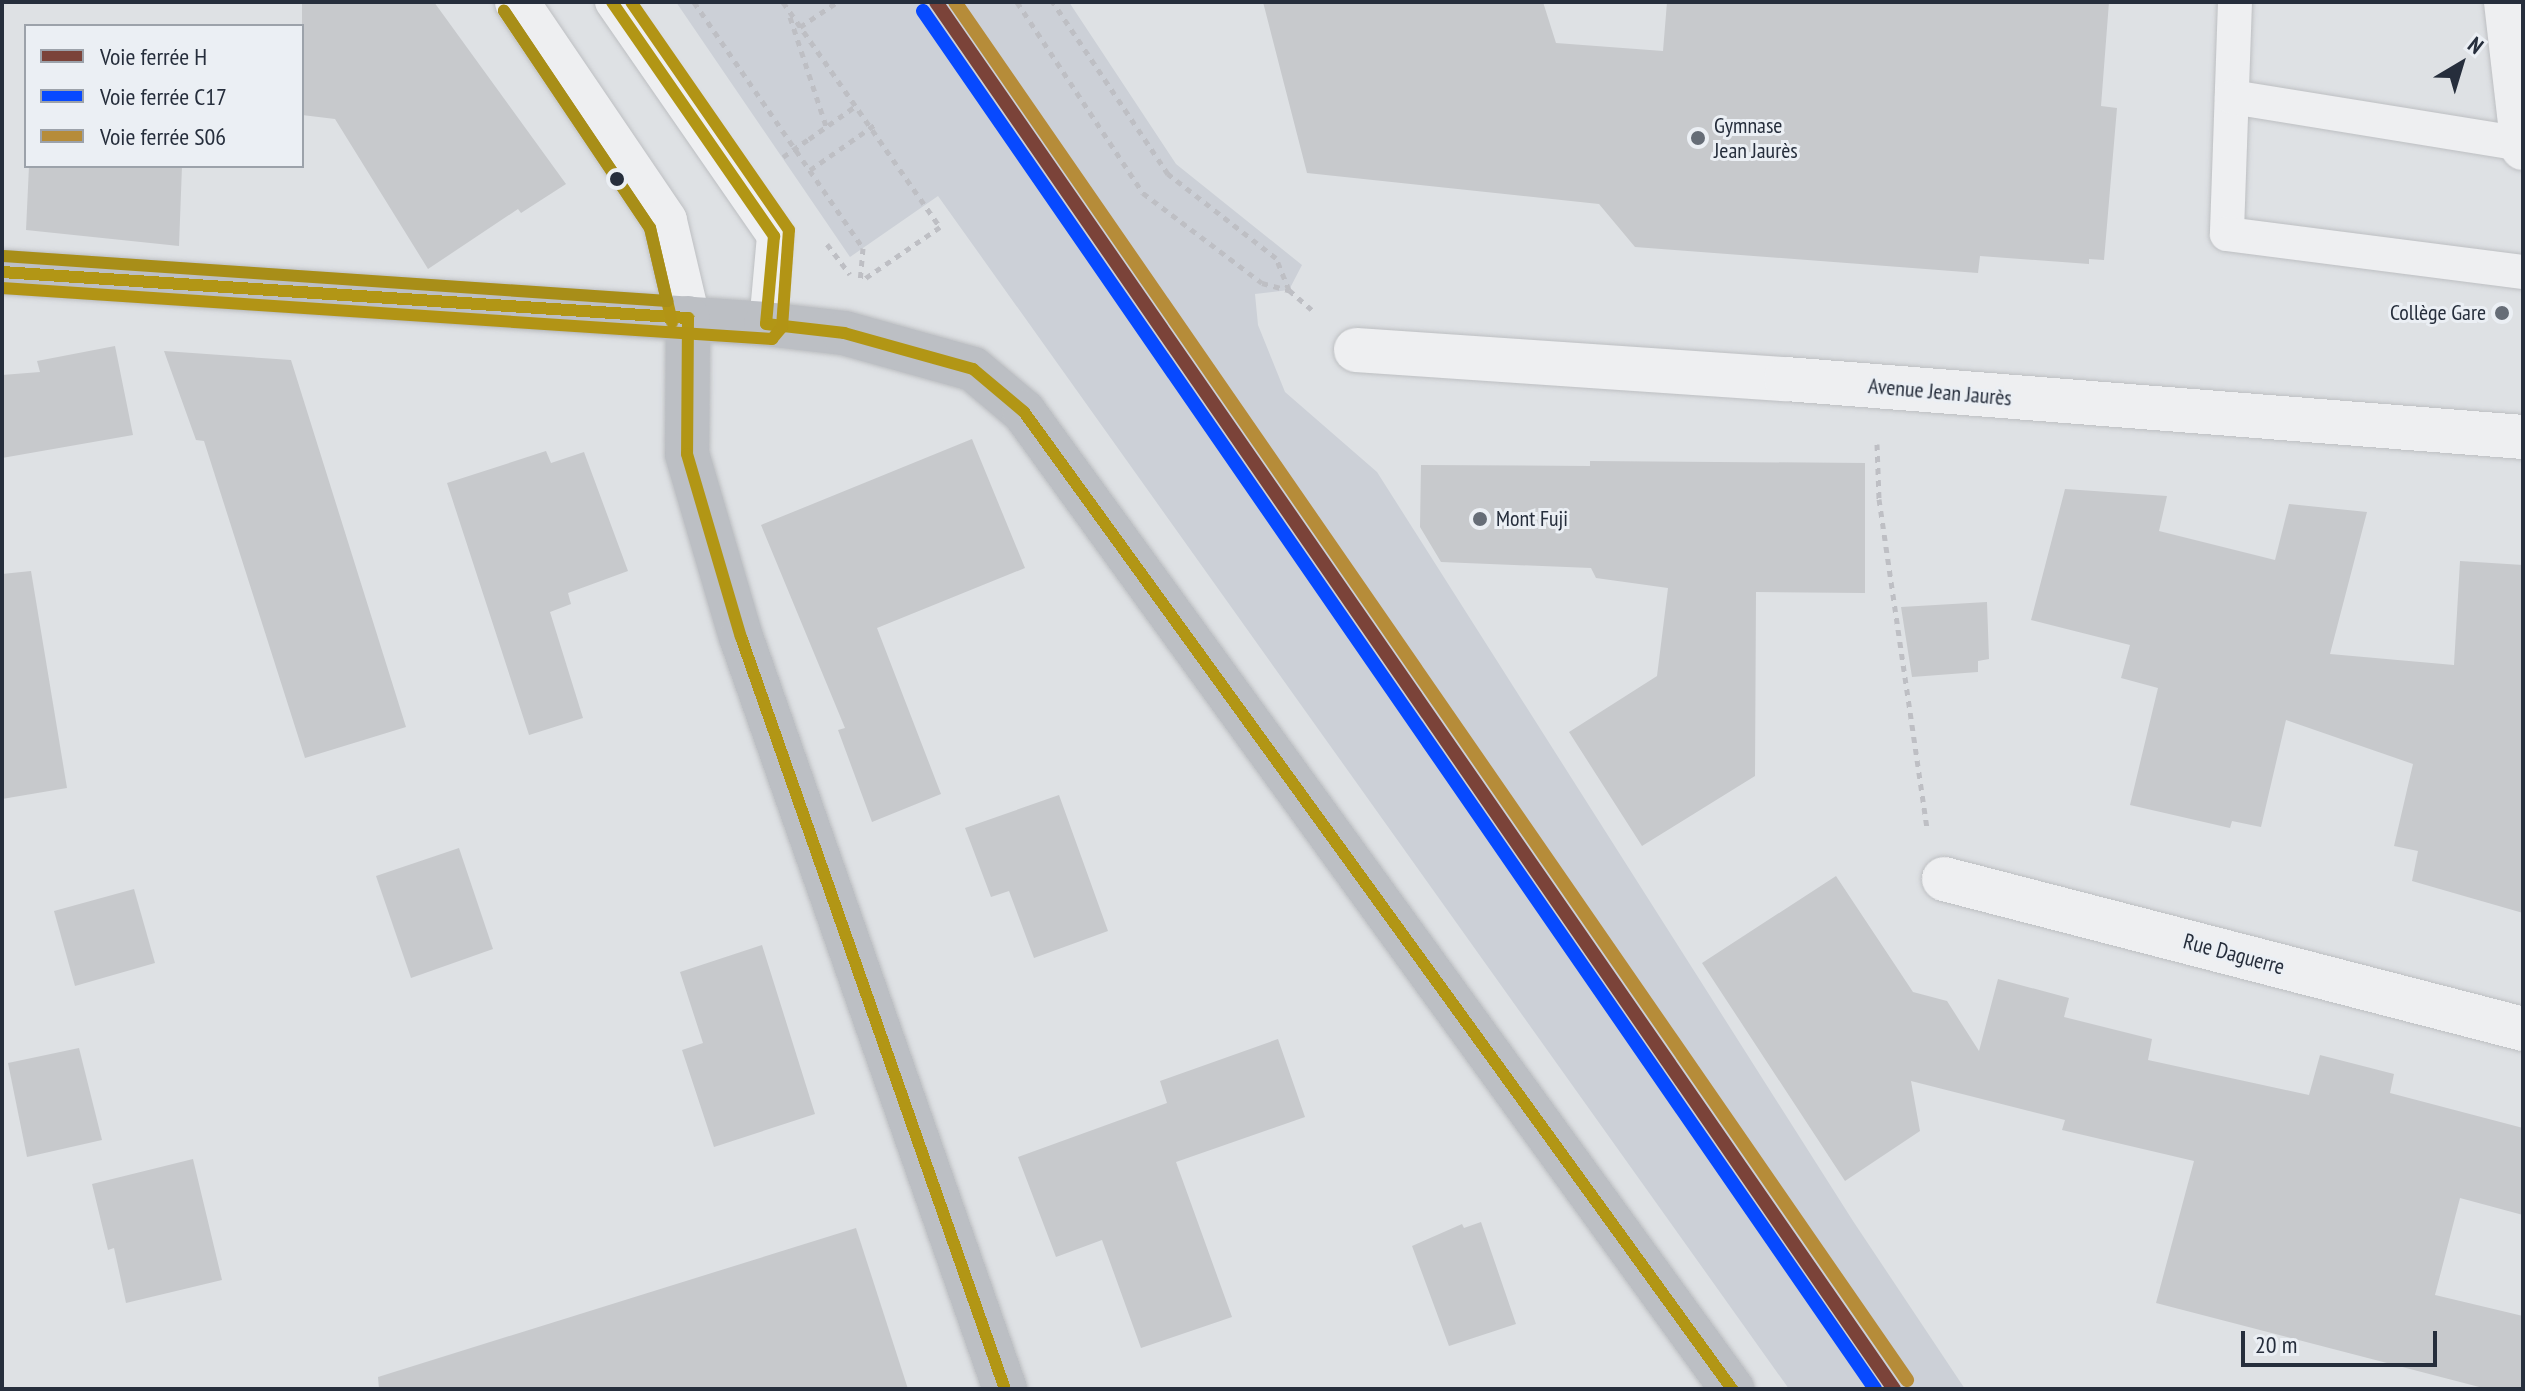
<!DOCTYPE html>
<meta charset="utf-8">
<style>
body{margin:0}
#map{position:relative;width:2525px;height:1391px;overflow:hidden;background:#dee1e4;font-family:"PT Sans Narrow",sans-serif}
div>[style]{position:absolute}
.built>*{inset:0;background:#ccd0d7}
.building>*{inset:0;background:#c7c9cc}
.path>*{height:5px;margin-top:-2.5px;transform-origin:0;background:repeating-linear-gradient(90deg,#bebfc4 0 6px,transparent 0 12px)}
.roads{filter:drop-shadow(0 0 2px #bdbfc2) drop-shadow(0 0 2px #bdbfc2)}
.lane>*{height:34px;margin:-17px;padding:0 17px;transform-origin:17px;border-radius:17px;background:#eeeff1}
.street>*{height:44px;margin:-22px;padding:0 22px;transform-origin:22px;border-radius:22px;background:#eeeff1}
.secondary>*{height:44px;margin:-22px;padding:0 22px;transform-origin:22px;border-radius:22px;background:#bcbfc4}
.path-bridge>*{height:5px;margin-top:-2.5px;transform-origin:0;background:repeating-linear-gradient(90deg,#bebfc4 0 6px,transparent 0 12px)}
.bus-1>*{height:12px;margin:-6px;padding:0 6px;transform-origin:6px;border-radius:6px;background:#b29615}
.bus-2>*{height:12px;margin:-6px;padding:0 6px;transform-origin:6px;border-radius:6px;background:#b29415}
.bus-3>*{height:12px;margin:-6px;padding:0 6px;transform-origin:6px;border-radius:6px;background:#a88e18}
.rail-1>*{height:14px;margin:-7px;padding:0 7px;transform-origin:7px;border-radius:7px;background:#7b4339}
.rail-2>*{height:14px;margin:-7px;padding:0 7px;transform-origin:7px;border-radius:7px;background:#0749ff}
.rail-3>*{height:14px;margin:-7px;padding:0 7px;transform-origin:7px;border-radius:7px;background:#b68c39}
.dots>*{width:22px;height:22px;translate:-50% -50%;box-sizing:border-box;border:4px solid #ebeff4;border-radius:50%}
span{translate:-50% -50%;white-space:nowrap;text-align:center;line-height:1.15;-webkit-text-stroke:6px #ebeff4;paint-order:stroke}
.poi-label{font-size:22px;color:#262e3c}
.left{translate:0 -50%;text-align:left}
.right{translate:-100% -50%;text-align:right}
.street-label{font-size:22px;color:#262e3c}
.frame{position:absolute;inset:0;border:4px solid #262e3c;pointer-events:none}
.legend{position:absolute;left:24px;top:24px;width:280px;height:144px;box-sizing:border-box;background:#ebeff4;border:2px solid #9ca2aa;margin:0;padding:10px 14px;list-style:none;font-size:24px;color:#262e3c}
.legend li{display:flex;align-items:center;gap:16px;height:40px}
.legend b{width:40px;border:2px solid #9ca2aa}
.north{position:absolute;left:2421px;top:24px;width:80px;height:80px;-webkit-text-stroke:6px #ebeff4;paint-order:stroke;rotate:38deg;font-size:22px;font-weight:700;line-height:32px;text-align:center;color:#262e3c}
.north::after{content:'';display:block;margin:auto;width:28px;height:36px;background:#262e3c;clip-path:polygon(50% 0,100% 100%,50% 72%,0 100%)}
.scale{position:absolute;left:2241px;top:1331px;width:196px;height:36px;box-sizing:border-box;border:4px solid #262e3c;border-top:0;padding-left:10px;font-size:24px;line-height:28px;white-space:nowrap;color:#262e3c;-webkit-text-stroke:6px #ebeff4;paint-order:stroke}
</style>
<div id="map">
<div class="built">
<i style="clip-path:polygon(676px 2px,1069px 2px,1176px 164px,1302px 265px,1289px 290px,1255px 294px,1258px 325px,1285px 392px,1377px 472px,1853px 1221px,1965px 1389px,1789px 1389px,938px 196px,850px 257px)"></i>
</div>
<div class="building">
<i style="clip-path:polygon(302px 2px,434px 2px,566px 184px,521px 213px,518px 209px,428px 269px,335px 119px,302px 115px)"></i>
<i style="clip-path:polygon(1263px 2px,1543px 2px,1556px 43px,1663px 51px,1667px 2px,2109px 2px,2101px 106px,2117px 108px,2104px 260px,2089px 259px,2089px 264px,1980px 256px,1978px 273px,1635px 247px,1599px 204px,1307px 173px)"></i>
<i style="clip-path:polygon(29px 166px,182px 166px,179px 246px,26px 230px)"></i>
<i style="clip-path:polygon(115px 346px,133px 435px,2px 458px,2px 375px,40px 372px,37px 361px)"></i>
<i style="clip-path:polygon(164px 351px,291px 360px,406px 727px,305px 758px,204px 441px,196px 440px)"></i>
<i style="clip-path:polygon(972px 439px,1025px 568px,877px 628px,941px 794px,872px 822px,838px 730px,845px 728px,761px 525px)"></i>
<i style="clip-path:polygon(546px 451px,551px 463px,584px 452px,628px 571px,568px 593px,571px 604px,550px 612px,583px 718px,529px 735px,447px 483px)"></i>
<i style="clip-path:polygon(1590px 461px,1865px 463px,1865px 593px,1756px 592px,1755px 776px,1642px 846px,1569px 732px,1657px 676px,1668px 588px,1596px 578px,1591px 568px,1441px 562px,1420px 527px,1421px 465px,1590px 466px)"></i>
<i style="clip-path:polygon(2065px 489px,2167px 496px,2159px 531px,2275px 560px,2289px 504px,2367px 512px,2330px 654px,2454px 665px,2460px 561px,2523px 565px,2523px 913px,2412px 881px,2418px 851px,2394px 846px,2413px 764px,2286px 720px,2261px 827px,2232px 821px,2230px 828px,2130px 805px,2158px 688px,2121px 678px,2130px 645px,2031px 620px)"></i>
<i style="clip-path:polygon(31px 571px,67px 788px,2px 799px,2px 574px)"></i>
<i style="clip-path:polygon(1987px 602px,1989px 659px,1978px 661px,1978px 672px,1912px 677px,1901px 607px)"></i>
<i style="clip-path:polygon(1059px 795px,1108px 931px,1034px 958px,1009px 891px,991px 897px,965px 828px)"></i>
<i style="clip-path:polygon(459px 848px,493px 949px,411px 978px,376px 876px)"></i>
<i style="clip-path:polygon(1836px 876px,1913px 992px,1947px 1001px,1979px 1051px,1998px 979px,2069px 998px,2064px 1017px,2152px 1039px,2148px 1060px,2309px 1095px,2320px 1055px,2394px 1074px,2390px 1093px,2523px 1128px,2523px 1215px,2460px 1198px,2435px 1295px,2523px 1316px,2523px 1389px,2487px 1389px,2156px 1303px,2194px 1161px,2062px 1130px,2065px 1120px,1911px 1081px,1920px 1131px,1845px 1181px,1702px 963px)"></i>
<i style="clip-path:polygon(134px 889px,155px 963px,75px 986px,54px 911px)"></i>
<i style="clip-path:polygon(762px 945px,815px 1114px,714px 1147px,682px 1050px,703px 1043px,680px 972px)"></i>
<i style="clip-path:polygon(1278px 1039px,1305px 1117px,1176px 1162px,1232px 1317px,1141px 1348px,1102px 1240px,1056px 1257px,1018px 1157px,1167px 1103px,1160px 1081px)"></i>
<i style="clip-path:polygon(79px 1048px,102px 1140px,27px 1157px,8px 1063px)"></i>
<i style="clip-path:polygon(193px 1159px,222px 1280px,126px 1303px,114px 1248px,108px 1250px,92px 1184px)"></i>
<i style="clip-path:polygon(1481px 1222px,1516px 1324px,1449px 1346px,1412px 1246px,1462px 1224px,1464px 1228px)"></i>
<i style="clip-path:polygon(856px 1228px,908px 1389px,379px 1389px,378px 1377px)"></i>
</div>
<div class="path">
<i style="left:694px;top:2px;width:298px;rotate:55.5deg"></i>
<i style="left:863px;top:248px;width:32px;rotate:95deg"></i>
<i style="left:783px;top:2px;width:274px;rotate:55.1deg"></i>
<i style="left:940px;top:227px;width:92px;rotate:145.6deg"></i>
<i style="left:1017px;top:2px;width:229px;rotate:56.6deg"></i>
<i style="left:1143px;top:193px;width:149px;rotate:37.1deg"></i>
<i style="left:1262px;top:283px;width:28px;rotate:15deg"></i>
<i style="left:1289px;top:290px;width:35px;rotate:-112deg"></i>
<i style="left:1276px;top:258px;width:137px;rotate:-142.1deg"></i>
<i style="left:1168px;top:174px;width:207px;rotate:-123.8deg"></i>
<i style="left:790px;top:17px;width:115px;rotate:71.7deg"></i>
<i style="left:800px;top:27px;width:45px;rotate:-34deg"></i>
<i style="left:809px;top:139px;width:59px;rotate:-35.3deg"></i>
<i style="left:810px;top:170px;width:82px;rotate:-35deg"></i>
<i style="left:827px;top:244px;width:38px;rotate:53deg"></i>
<i style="left:1289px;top:290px;width:35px;rotate:41deg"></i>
<i style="left:1877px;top:444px;width:55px;rotate:87.9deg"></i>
<i style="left:1879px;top:499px;width:331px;rotate:81.7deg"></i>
</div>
<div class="roads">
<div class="lane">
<i style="left:612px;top:2px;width:285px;rotate:55.3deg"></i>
<i style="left:774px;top:236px;width:88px;rotate:95.2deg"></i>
<i style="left:2235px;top:2px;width:232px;rotate:92deg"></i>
<i style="left:2227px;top:234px;width:298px;rotate:7.3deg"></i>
<i style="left:2232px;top:97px;width:295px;rotate:9.2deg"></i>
</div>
<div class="street">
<i style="left:517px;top:2px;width:264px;rotate:55.9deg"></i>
<i style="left:665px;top:221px;width:100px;rotate:76.7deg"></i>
<i style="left:2506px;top:2px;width:147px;rotate:83.4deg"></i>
<i style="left:1356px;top:350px;width:431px;rotate:3.9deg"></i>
<i style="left:1786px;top:379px;width:739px;rotate:4.5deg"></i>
<i style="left:1944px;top:879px;width:598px;rotate:14.52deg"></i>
</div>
<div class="secondary">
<i style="left:2px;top:272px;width:766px;rotate:3.89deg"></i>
<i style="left:766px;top:324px;width:79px;rotate:6.6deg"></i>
<i style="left:844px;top:333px;width:134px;rotate:15.6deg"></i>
<i style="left:973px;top:369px;width:67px;rotate:40.1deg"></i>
<i style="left:1024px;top:412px;width:1207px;rotate:54.07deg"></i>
<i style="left:688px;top:318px;width:136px;rotate:90.4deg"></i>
<i style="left:687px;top:454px;width:191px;rotate:73.6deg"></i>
<i style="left:741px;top:637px;width:797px;rotate:70.66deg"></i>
</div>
</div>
<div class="path-bridge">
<i style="left:783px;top:157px;width:32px;rotate:-35deg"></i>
</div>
<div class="bus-1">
<i style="left:612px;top:2px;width:285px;rotate:55.3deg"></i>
<i style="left:774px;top:236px;width:88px;rotate:95.2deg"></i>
<i style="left:766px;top:324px;width:79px;rotate:6.6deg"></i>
<i style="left:844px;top:333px;width:134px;rotate:15.6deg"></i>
<i style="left:973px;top:369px;width:67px;rotate:40.1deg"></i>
<i style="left:1024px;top:412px;width:1207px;rotate:54.07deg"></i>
<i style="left:2px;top:272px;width:688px;rotate:3.84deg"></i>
<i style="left:688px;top:318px;width:136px;rotate:90.4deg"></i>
<i style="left:687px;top:454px;width:191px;rotate:73.6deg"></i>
<i style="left:741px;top:637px;width:797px;rotate:70.66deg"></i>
</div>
<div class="bus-2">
<i style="left:504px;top:11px;width:262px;rotate:56.1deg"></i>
<i style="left:650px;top:228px;width:97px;rotate:76.8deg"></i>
<i style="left:2px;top:288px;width:772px;rotate:3.79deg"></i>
<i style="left:772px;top:339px;width:16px;rotate:-50deg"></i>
<i style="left:782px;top:327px;width:97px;rotate:-85.9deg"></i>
<i style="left:789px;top:230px;width:277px;rotate:-124.7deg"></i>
</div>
<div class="bus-3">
<i style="left:3px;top:256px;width:666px;rotate:3.88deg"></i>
<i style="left:667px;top:301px;width:75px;rotate:-103.1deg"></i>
<i style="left:650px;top:228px;width:262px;rotate:-123.9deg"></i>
</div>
<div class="rail-1">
<i style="left:936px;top:2px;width:1686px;rotate:55.37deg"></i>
</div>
<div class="rail-2">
<i style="left:923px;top:11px;width:1675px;rotate:55.36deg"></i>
</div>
<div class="rail-3">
<i style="left:955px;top:2px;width:1675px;rotate:55.36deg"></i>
</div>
<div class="dots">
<i style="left:1698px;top:138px;background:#666d77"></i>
<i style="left:617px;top:179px;background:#262e3c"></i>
<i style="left:2502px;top:313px;background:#666d77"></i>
<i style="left:1480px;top:519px;background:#666d77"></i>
</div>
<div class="poi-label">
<span class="left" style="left:1714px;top:138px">Gymnase<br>Jean Jaurès</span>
<span class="right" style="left:2486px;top:313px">Collège Gare</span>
<span class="left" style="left:1496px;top:519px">Mont Fuji</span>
</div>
<div class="street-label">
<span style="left:1940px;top:392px;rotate:5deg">Avenue Jean Jaurès</span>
<span style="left:2234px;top:954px;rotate:15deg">Rue Daguerre</span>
</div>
<div class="frame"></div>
<ul class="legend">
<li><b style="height:10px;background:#7b4339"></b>Voie ferrée H</li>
<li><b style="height:10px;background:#0749ff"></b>Voie ferrée C17</li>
<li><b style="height:10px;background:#b68c39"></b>Voie ferrée S06</li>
</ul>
<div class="north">N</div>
<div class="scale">20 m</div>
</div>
